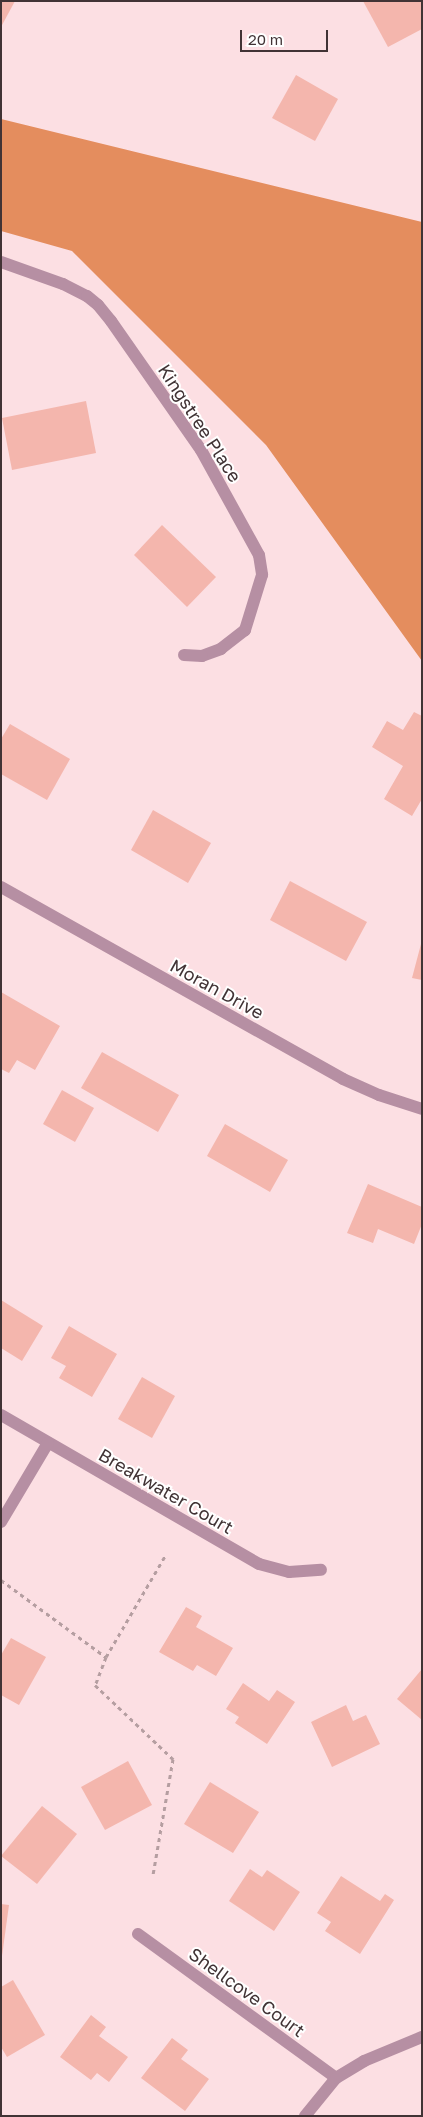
<!DOCTYPE html>
<style>
body{margin:0}
#map{position:relative;width:423px;height:2117px;overflow:hidden;background:#fcdfe3;font-family:"Golos Text",sans-serif}
div>[style]{position:absolute}
.forest>*{inset:0;background:#e48d5e}
.building>*{inset:0;background:#f4b6ad}
.path>*{height:3px;margin-top:-1.5px;transform-origin:0;background:repeating-linear-gradient(90deg,#b59ea1 0 4px,transparent 0 8px)}
.lane>*{height:12px;margin:-6px;padding:0 6px;transform-origin:6px;border-radius:6px;background:#b68fa3}
.street>*{height:12px;margin:-6px;padding:0 6px;transform-origin:6px;border-radius:6px;background:#b68fa3}
span{translate:-50% -50%;white-space:nowrap;text-align:center;line-height:1.15;-webkit-text-stroke:4px #fff;paint-order:stroke}
.street-label{font-size:18px;color:#413335}
.frame{position:absolute;inset:0;border:2px solid #413335;pointer-events:none}
.scale{position:absolute;left:240px;top:30px;width:88px;height:22px;box-sizing:border-box;border:2px solid #413335;border-top:0;padding-left:6px;font-size:15px;line-height:18px;white-space:nowrap;color:#413335;-webkit-text-stroke:4px #fff;paint-order:stroke}
</style>
<div id="map">
<div class="forest">
<i style="clip-path:polygon(1px 119px,422px 222px,422px 661px,266px 445px,72px 251px,1px 231px)"></i>
</div>
<div class="building">
<i style="clip-path:polygon(1px 1px,15px 1px,1px 27px)"></i>
<i style="clip-path:polygon(363px 1px,422px 1px,422px 29px,388px 47px)"></i>
<i style="clip-path:polygon(296px 75px,338px 99px,315px 141px,272px 118px)"></i>
<i style="clip-path:polygon(86px 401px,96px 453px,12px 470px,2px 418px)"></i>
<i style="clip-path:polygon(162px 525px,216px 577px,187px 607px,134px 555px)"></i>
<i style="clip-path:polygon(414px 712px,422px 716px,422px 799px,412px 816px,384px 799px,403px 766px,372px 747px,387px 721px,403px 730px)"></i>
<i style="clip-path:polygon(10px 724px,70px 759px,47px 800px,1px 774px,1px 739px)"></i>
<i style="clip-path:polygon(153px 810px,211px 843px,188px 883px,131px 850px)"></i>
<i style="clip-path:polygon(290px 881px,367px 922px,346px 961px,270px 920px)"></i>
<i style="clip-path:polygon(421px 944px,422px 944px,422px 980px,412px 978px)"></i>
<i style="clip-path:polygon(1px 992px,60px 1026px,35px 1070px,17px 1060px,9px 1073px,1px 1069px)"></i>
<i style="clip-path:polygon(102px 1052px,179px 1095px,158px 1132px,81px 1088px)"></i>
<i style="clip-path:polygon(62px 1090px,94px 1108px,75px 1142px,43px 1124px)"></i>
<i style="clip-path:polygon(225px 1124px,288px 1160px,270px 1192px,207px 1156px)"></i>
<i style="clip-path:polygon(368px 1184px,422px 1207px,422px 1224px,414px 1244px,378px 1229px,373px 1243px,347px 1233px)"></i>
<i style="clip-path:polygon(1px 1300px,43px 1326px,22px 1361px,1px 1348px)"></i>
<i style="clip-path:polygon(69px 1326px,117px 1354px,92px 1397px,59px 1378px,66px 1366px,51px 1358px)"></i>
<i style="clip-path:polygon(142px 1377px,175px 1396px,152px 1438px,118px 1419px)"></i>
<i style="clip-path:polygon(186px 1607px,202px 1616px,196px 1627px,233px 1648px,216px 1676px,197px 1665px,193px 1671px,159px 1652px)"></i>
<i style="clip-path:polygon(11px 1638px,46px 1657px,19px 1705px,1px 1695px,1px 1655px)"></i>
<i style="clip-path:polygon(422px 1669px,422px 1720px,397px 1699px)"></i>
<i style="clip-path:polygon(243px 1683px,269px 1701px,277px 1690px,295px 1702px,267px 1744px,235px 1723px,239px 1717px,226px 1709px)"></i>
<i style="clip-path:polygon(346px 1705px,353px 1721px,366px 1715px,380px 1744px,332px 1767px,311px 1722px)"></i>
<i style="clip-path:polygon(128px 1761px,152px 1805px,105px 1830px,81px 1787px)"></i>
<i style="clip-path:polygon(210px 1782px,259px 1812px,233px 1853px,184px 1824px)"></i>
<i style="clip-path:polygon(42px 1806px,77px 1834px,37px 1884px,1px 1856px)"></i>
<i style="clip-path:polygon(250px 1869px,262px 1877px,267px 1870px,300px 1892px,274px 1931px,229px 1901px)"></i>
<i style="clip-path:polygon(341px 1876px,380px 1901px,385px 1894px,394px 1900px,360px 1954px,325px 1931px,331px 1922px,317px 1913px)"></i>
<i style="clip-path:polygon(1px 1904px,9px 1905px,2px 1956px,1px 1956px)"></i>
<i style="clip-path:polygon(13px 1980px,45px 2035px,7px 2057px,1px 2047px,1px 1987px)"></i>
<i style="clip-path:polygon(91px 2015px,106px 2027px,99px 2036px,128px 2057px,109px 2082px,97px 2073px,91px 2080px,60px 2057px)"></i>
<i style="clip-path:polygon(172px 2038px,188px 2050px,181px 2059px,209px 2079px,185px 2111px,141px 2078px)"></i>
</div>
<div class="path">
<i style="left:1px;top:1580px;width:130px;rotate:36.3deg"></i>
<i style="left:106px;top:1657px;width:30px;rotate:111deg"></i>
<i style="left:95px;top:1685px;width:108px;rotate:43.5deg"></i>
<i style="left:173px;top:1759px;width:118px;rotate:99.8deg"></i>
<i style="left:106px;top:1657px;width:117px;rotate:-59.7deg"></i>
</div>
<div class="lane">
<i style="left:1px;top:262px;width:66px;rotate:19.5deg"></i>
<i style="left:63px;top:284px;width:27px;rotate:27deg"></i>
<i style="left:87px;top:296px;width:14px;rotate:39deg"></i>
<i style="left:98px;top:305px;width:21px;rotate:51deg"></i>
<i style="left:111px;top:321px;width:157px;rotate:55.1deg"></i>
<i style="left:201px;top:450px;width:120px;rotate:61.1deg"></i>
<i style="left:259px;top:555px;width:20px;rotate:81deg"></i>
<i style="left:262px;top:575px;width:58px;rotate:107.2deg"></i>
<i style="left:245px;top:630px;width:31px;rotate:142deg"></i>
<i style="left:221px;top:649px;width:20px;rotate:160deg"></i>
<i style="left:202px;top:656px;width:18px;rotate:-177deg"></i>
</div>
<div class="street">
<i style="left:1px;top:887px;width:392px;rotate:29.3deg"></i>
<i style="left:343px;top:1079px;width:39px;rotate:24deg"></i>
<i style="left:379px;top:1095px;width:45px;rotate:18deg"></i>
<i style="left:1px;top:1415px;width:298px;rotate:30deg"></i>
<i style="left:259px;top:1564px;width:31px;rotate:15deg"></i>
<i style="left:289px;top:1572px;width:32px;rotate:-4deg"></i>
<i style="left:1px;top:1522px;width:92px;rotate:-59.3deg"></i>
<i style="left:138px;top:1934px;width:245px;rotate:36deg"></i>
<i style="left:305px;top:2116px;width:49px;rotate:-50.8deg"></i>
<i style="left:336px;top:2078px;width:33px;rotate:-31deg"></i>
<i style="left:364px;top:2061px;width:63px;rotate:-22.5deg"></i>
</div>
<div class="street-label">
<span style="left:200px;top:423px;rotate:57deg">Kingstree Place</span>
<span style="left:217px;top:989px;rotate:29deg">Moran Drive</span>
<span style="left:166px;top:1491px;rotate:30deg">Breakwater Court</span>
<span style="left:247px;top:1992px;rotate:36deg">Shellcove Court</span>
</div>
<div class="frame"></div>
<div class="scale">20 m</div>
</div>
